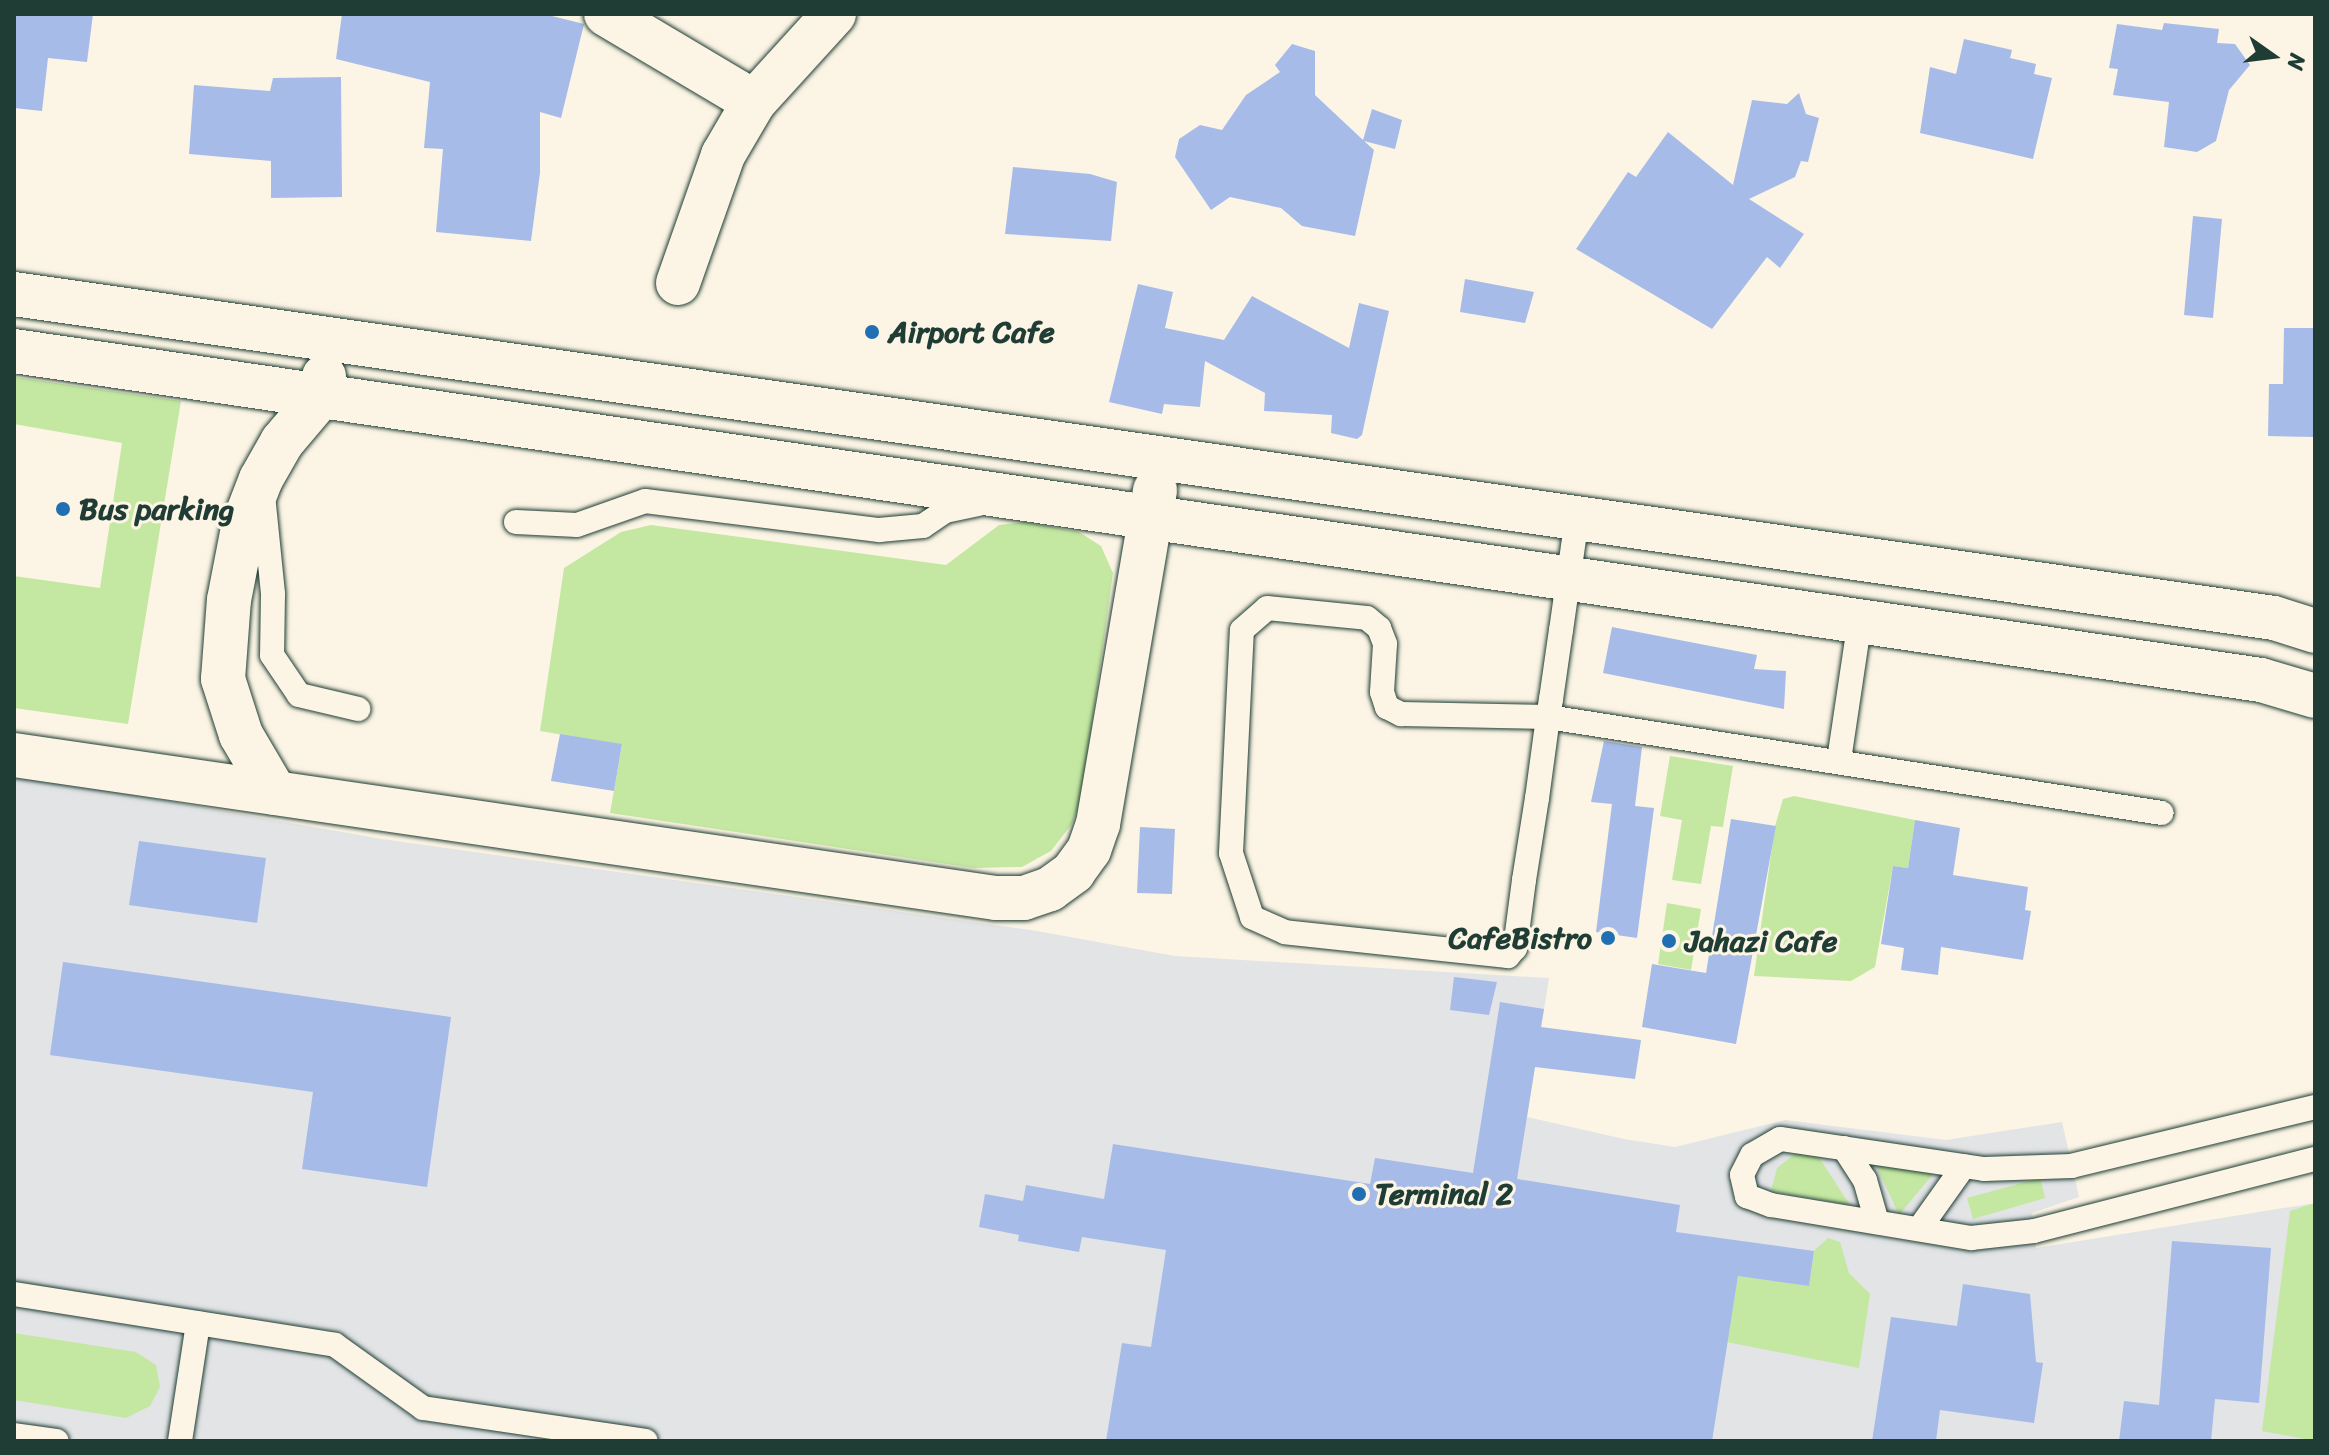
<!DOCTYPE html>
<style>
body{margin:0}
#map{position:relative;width:2329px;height:1455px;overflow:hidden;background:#fcf5e5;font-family:Sriracha,sans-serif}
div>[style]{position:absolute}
.built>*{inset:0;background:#e2e4e6}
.green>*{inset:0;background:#c4e8a1}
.building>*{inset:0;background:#a7bbe9}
.roads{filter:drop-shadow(0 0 2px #1f3d34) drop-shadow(0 0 2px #1f3d34)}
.service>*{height:24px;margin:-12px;padding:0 12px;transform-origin:12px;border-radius:12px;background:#fcf5e5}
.minor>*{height:44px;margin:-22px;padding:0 22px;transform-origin:22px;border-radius:22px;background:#fcf5e5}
.dots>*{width:22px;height:22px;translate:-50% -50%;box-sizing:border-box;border:4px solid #fcf5e5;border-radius:50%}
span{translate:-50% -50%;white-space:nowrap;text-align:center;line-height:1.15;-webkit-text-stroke:6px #fcf5e5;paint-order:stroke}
.poi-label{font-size:30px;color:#1f3d34;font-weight:700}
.left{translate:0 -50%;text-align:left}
.right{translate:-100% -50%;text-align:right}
.frame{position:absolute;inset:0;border:16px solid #1f3d34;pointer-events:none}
.north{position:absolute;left:2233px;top:16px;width:80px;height:80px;-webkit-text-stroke:6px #fcf5e5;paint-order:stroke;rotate:104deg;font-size:22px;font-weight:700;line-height:32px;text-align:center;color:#1f3d34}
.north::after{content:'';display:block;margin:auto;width:28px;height:36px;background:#1f3d34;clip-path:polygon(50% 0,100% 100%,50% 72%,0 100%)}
</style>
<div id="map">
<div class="built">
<i style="clip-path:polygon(14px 774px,382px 839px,1031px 930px,1175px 956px,1549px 978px,1527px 1117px,1624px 1139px,1675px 1147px,1785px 1120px,1946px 1140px,2062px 1122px,2079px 1197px,2032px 1213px,2036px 1248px,2315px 1203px,2315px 1441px,14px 1441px)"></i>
</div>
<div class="green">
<i style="clip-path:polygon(14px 377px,181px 401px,128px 724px,14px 708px,14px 576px,100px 588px,122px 443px,14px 424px)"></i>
<i style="clip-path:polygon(1024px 522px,1079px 532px,1101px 546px,1113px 573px,1082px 796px,1072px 824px,1051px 851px,1022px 867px,973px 868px,610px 813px,622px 745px,540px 731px,564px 568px,621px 532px,651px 525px,946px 565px,999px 525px)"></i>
<i style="clip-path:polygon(1670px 756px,1733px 766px,1723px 827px,1711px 826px,1701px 884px,1672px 880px,1682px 820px,1660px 816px)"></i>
<i style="clip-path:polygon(1794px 796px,1915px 820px,1908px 868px,1893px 866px,1875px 967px,1851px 981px,1754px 976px,1775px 826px,1783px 799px)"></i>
<i style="clip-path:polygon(1667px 903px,1701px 909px,1691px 970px,1658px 964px)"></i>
<i style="clip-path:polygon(1796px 1153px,1818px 1156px,1850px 1205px,1771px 1191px,1777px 1168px)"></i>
<i style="clip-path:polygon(1876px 1165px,1934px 1173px,1899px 1215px)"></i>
<i style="clip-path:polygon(2040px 1178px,2045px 1198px,1973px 1219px,1967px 1198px)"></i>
<i style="clip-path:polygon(2315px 1203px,2315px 1441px,2262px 1431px,2290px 1211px)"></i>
<i style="clip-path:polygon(1828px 1238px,1840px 1242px,1849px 1273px,1870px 1294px,1859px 1368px,1727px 1342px,1738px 1276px,1809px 1286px,1814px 1251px)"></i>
<i style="clip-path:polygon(14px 1333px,136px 1352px,156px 1365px,160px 1387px,150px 1406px,126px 1418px,14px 1400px)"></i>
</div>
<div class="building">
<i style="clip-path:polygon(14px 14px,93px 14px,87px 62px,48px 58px,42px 111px,14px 108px)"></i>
<i style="clip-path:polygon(342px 14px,544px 14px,584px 24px,561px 118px,540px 112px,540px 173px,531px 241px,436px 232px,443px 149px,424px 148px,430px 82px,336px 59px)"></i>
<i style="clip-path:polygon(2164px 23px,2219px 29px,2217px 43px,2235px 44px,2250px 65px,2229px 90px,2216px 141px,2197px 152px,2164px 147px,2169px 102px,2113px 95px,2118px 69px,2109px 68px,2117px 24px,2162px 30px)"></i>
<i style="clip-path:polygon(1964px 39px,2012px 50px,2010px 58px,2036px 64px,2034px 74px,2052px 78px,2033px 159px,1920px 133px,1930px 67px,1956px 74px)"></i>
<i style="clip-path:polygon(1292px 44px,1315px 51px,1315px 95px,1363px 140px,1372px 109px,1402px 120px,1395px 149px,1364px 141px,1374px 150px,1355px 236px,1302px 226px,1281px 208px,1230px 197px,1211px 210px,1175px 157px,1179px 139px,1200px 125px,1222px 130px,1246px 95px,1280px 72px,1275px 65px)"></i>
<i style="clip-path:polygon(341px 77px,342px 197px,271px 198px,271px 161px,189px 154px,194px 85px,270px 91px,273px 78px)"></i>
<i style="clip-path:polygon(1799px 93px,1806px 114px,1819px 118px,1808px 162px,1801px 161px,1795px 177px,1749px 199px,1804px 234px,1780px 268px,1767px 257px,1712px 329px,1576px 249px,1628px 172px,1636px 177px,1668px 132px,1733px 185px,1752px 100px,1787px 104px)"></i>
<i style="clip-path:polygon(1013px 167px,1090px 174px,1117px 182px,1111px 241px,1005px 234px)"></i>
<i style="clip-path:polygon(2193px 216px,2222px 219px,2213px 318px,2184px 315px)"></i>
<i style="clip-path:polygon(1465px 279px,1534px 292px,1525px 323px,1460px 312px)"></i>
<i style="clip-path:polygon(1138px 284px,1173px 292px,1165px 328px,1224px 340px,1252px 296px,1349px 348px,1359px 303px,1389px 311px,1362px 435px,1357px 439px,1331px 433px,1332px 415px,1264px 411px,1265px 393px,1205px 361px,1200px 407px,1164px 404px,1162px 414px,1109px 402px)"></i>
<i style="clip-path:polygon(2284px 328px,2315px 328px,2315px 437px,2268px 436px,2269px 384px,2283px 384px)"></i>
<i style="clip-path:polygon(1612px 627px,1757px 655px,1754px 669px,1786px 671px,1784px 709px,1603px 673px)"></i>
<i style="clip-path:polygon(560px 734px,622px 744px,614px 791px,551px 781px)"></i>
<i style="clip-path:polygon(1604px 741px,1642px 747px,1635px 806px,1654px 808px,1637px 938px,1596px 932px,1612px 804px,1591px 802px)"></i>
<i style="clip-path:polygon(1731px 819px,1776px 826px,1736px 1044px,1642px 1027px,1652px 964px,1706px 973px)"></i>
<i style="clip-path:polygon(1915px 820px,1960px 828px,1953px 875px,2028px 887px,2025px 910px,2031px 911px,2023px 960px,1941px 947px,1938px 975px,1901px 970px,1904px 948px,1881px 944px,1893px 866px,1908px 868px)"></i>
<i style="clip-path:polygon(1140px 827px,1175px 829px,1172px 894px,1137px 893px)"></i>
<i style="clip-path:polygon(139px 841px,266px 858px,257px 923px,129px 905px)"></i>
<i style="clip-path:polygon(63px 962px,451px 1017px,427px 1187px,302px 1169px,313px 1092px,50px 1055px)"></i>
<i style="clip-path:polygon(1454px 977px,1497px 982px,1489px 1015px,1450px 1010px)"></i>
<i style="clip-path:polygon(1500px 1002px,1544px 1009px,1541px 1027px,1641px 1040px,1635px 1079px,1535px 1067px,1517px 1179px,1680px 1205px,1676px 1232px,1814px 1251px,1809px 1286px,1738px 1276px,1712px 1441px,1106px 1441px,1122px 1343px,1151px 1347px,1166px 1250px,1082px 1237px,1079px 1252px,1018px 1241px,1019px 1235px,979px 1227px,985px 1194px,1023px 1201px,1026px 1185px,1104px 1199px,1113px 1144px,1370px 1184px,1375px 1158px,1473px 1173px)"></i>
<i style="clip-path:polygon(2172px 1241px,2271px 1248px,2259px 1403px,2215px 1399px,2211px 1441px,2119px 1441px,2124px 1401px,2159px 1405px)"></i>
<i style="clip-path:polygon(1963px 1284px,2030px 1294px,2036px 1362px,2043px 1363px,2034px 1423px,1940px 1410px,1936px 1441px,1872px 1441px,1891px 1317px,1957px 1326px)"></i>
</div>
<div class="roads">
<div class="service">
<i style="left:263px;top:495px;width:100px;rotate:84.2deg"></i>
<i style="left:273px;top:594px;width:61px;rotate:90.9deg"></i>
<i style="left:272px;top:655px;width:48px;rotate:56deg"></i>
<i style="left:299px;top:695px;width:61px;rotate:13.3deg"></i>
<i style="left:1577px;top:518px;width:113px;rotate:98.1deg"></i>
<i style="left:1561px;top:630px;width:70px;rotate:98.2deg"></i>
<i style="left:1551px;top:699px;width:18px;rotate:99deg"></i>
<i style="left:1548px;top:717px;width:82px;rotate:97.7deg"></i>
<i style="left:1537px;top:798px;width:83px;rotate:99deg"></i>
<i style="left:1524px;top:880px;width:69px;rotate:97.5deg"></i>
<i style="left:1515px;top:948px;width:11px;rotate:131deg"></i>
<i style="left:1508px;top:956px;width:224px;rotate:-173.9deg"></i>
<i style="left:1285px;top:932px;width:36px;rotate:-156deg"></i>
<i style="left:1252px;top:917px;width:67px;rotate:-108.2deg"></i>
<i style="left:1231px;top:853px;width:223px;rotate:-87.2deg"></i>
<i style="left:1242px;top:630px;width:33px;rotate:-41deg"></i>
<i style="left:1267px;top:608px;width:100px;rotate:5.7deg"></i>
<i style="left:1367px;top:618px;width:16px;rotate:40deg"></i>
<i style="left:1379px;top:628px;width:17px;rotate:69deg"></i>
<i style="left:1385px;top:644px;width:48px;rotate:93.6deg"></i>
<i style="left:1382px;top:692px;width:16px;rotate:72deg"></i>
<i style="left:1387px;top:707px;width:16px;rotate:27deg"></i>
<i style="left:1401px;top:714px;width:147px;rotate:1.2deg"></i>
<i style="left:1548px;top:717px;width:621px;rotate:8.89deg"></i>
<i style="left:516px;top:522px;width:61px;rotate:2.8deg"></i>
<i style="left:577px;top:525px;width:72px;rotate:-19.4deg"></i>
<i style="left:645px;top:501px;width:236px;rotate:7.1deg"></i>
<i style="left:879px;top:530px;width:44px;rotate:-5.2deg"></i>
<i style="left:923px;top:526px;width:27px;rotate:-34deg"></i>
<i style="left:945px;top:511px;width:34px;rotate:-12deg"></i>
<i style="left:1839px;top:760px;width:142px;rotate:-81.5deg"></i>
<i style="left:2315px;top:1107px;width:250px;rotate:166.4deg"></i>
<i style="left:2072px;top:1166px;width:88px;rotate:178deg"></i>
<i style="left:1984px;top:1169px;width:206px;rotate:-171.6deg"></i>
<i style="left:1780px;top:1139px;width:32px;rotate:150deg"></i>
<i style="left:1752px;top:1155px;width:22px;rotate:117deg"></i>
<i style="left:1742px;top:1175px;width:22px;rotate:77deg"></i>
<i style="left:1747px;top:1196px;width:26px;rotate:21deg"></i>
<i style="left:1771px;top:1205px;width:203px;rotate:9.4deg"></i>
<i style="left:1971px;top:1238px;width:63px;rotate:-6.3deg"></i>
<i style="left:2034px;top:1231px;width:290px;rotate:-14.4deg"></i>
<i style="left:1844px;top:1148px;width:38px;rotate:57deg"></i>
<i style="left:1865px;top:1180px;width:44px;rotate:74.1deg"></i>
<i style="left:1919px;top:1229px;width:77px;rotate:-54.5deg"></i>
<i style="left:14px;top:1294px;width:325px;rotate:9deg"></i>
<i style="left:335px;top:1345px;width:108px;rotate:35.6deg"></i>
<i style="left:423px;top:1408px;width:225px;rotate:8.4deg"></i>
<i style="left:14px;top:1435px;width:43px;rotate:7.9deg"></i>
<i style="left:180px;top:1441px;width:119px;rotate:-81.3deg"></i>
</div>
<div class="minor">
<i style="left:606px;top:14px;width:172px;rotate:30.7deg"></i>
<i style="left:678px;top:283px;width:136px;rotate:-70.6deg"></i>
<i style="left:723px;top:155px;width:61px;rotate:-59.7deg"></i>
<i style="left:754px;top:102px;width:119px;rotate:-47.7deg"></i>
<i style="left:14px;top:294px;width:2283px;rotate:8.16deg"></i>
<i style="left:2274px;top:618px;width:43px;rotate:17.6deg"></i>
<i style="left:14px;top:351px;width:2271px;rotate:8.33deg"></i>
<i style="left:2261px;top:680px;width:56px;rotate:16.5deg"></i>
<i style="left:14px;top:755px;width:992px;rotate:8.29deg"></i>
<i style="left:996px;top:898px;width:28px"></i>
<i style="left:1024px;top:898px;width:28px;rotate:-19deg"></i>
<i style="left:1050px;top:889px;width:29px;rotate:-36deg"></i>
<i style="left:1073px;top:872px;width:27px;rotate:-54deg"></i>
<i style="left:1089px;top:850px;width:28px;rotate:-71deg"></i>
<i style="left:1098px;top:824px;width:339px;rotate:-80.3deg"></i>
<i style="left:275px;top:793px;width:67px;rotate:-120.4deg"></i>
<i style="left:241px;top:735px;width:59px;rotate:-107.8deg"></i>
<i style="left:223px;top:679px;width:79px;rotate:-85.7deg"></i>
<i style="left:229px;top:600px;width:78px;rotate:-79deg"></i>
<i style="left:244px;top:523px;width:47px;rotate:-68.9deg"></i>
<i style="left:261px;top:479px;width:43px;rotate:-60.4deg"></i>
<i style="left:282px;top:442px;width:59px;rotate:-49.8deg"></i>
<i style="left:320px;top:397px;width:21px;rotate:-79deg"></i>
</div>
</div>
<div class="dots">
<i style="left:872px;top:332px;background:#1f6fb2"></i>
<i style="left:63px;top:509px;background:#1f6fb2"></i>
<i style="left:1608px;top:938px;background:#1f6fb2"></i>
<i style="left:1669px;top:941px;background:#1f6fb2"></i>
<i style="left:1359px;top:1194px;background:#1f6fb2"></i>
</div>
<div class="poi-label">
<span class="left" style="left:888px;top:332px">Airport Cafe</span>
<span class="left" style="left:79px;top:509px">Bus parking</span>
<span class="right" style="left:1592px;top:938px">CafeBistro</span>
<span class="left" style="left:1685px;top:941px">Jahazi Cafe</span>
<span class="left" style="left:1375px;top:1194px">Terminal 2</span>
</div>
<div class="frame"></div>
<div class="north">N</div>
</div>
